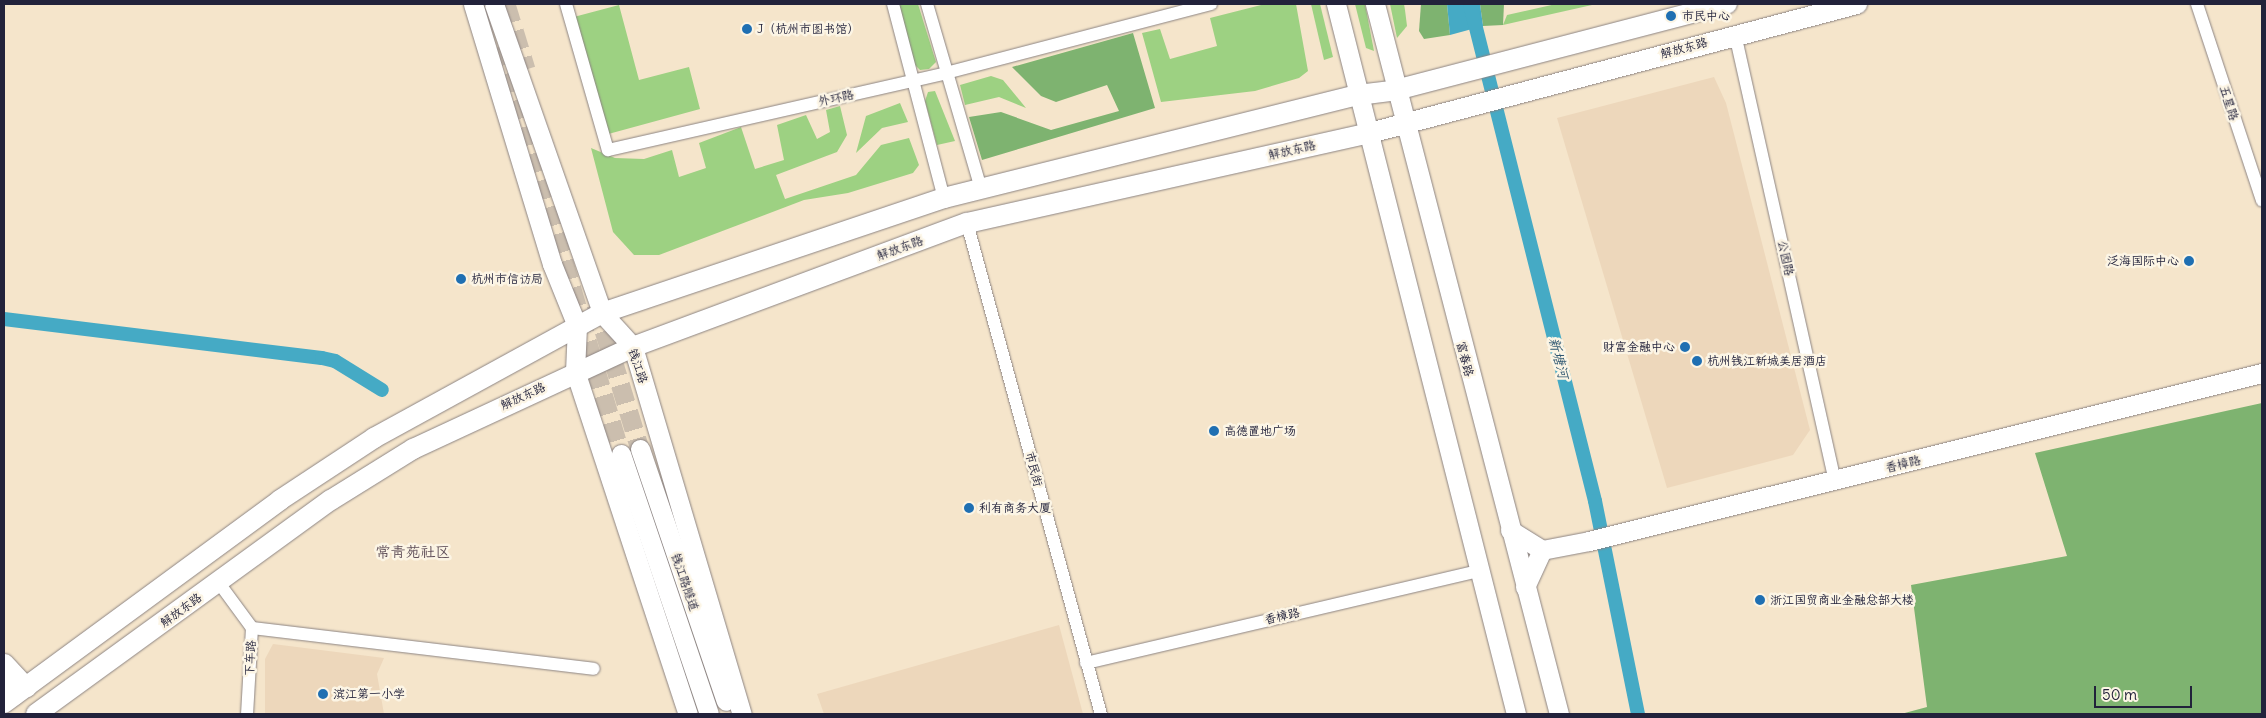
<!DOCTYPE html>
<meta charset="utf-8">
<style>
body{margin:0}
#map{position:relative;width:2266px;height:718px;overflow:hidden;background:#f5e5cb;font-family:Delius,"LXGW WenKai TC",sans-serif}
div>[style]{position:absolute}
.built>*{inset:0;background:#edd7bb}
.green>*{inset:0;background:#9dd182}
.forest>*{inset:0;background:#7eb370}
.water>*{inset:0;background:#45aac5}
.canal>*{height:14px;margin:-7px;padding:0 7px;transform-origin:7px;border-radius:7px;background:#45aac5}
.secondary-tunnel>*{height:19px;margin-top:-9.5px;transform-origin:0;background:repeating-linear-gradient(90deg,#cbbeae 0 19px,transparent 0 28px)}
.roads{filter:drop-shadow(0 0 1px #8c8483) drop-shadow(0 0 1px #8c8483)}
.street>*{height:12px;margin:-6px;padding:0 6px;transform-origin:6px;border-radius:6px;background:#fff}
.secondary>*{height:19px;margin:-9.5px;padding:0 9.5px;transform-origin:9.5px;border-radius:9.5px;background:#fff}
.primary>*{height:20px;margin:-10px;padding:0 10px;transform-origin:10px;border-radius:10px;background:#fff}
.dots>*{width:14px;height:14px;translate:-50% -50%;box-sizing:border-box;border:2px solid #fcf5e5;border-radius:50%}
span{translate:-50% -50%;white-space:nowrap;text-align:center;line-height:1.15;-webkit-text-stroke:5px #fcf5e5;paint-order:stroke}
.poi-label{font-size:12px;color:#22223b}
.left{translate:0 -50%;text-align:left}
.right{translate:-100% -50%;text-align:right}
.street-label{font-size:12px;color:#22223b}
.water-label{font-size:14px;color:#305872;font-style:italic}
.quarter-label{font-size:15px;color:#5f4e58}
.frame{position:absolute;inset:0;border:5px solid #22223b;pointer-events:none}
.scale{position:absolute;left:2094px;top:686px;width:98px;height:22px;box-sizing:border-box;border:2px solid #22223b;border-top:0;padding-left:6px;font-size:15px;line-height:18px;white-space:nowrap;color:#22223b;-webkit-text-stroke:4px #fcf5e5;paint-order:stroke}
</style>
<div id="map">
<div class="built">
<i style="clip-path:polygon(1714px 77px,1726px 103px,1810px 430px,1793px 455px,1667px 488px,1557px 118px)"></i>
<i style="clip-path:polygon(1059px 625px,1083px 714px,824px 714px,817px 694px)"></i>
<i style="clip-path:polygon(273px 644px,384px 658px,377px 674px,384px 714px,265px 714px,265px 659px)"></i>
</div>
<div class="green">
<i style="clip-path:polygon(899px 4px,918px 4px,936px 62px,929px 69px,920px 70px,914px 64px)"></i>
<i style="clip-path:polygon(1265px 4px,1296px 4px,1308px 71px,1299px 78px,1255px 91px,1161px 102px,1142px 33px,1160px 29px,1170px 59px,1217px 46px,1210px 18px)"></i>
<i style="clip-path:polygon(1311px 4px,1320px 4px,1333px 57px,1324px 60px)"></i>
<i style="clip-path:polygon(1355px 4px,1365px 4px,1374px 51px,1366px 48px)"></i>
<i style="clip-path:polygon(1390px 4px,1404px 4px,1405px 10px,1407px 26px,1397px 38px)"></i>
<i style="clip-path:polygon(1556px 4px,1592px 5px,1503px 25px,1507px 15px)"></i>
<i style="clip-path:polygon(619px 5px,639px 80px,689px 67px,700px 109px,601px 136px,570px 18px)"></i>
<i style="clip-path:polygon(991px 76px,1003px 80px,1026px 108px,999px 97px,965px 105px,960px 85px)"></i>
<i style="clip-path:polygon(935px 91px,955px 141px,937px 145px,925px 101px,928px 92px)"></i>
<i style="clip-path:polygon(900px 103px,908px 122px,882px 128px,856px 153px,866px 116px)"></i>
<i style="clip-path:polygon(840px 106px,847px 135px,837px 152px,776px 175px,785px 199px,856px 175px,881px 145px,909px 138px,919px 165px,913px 173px,848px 193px,804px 200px,659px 255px,634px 255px,613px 232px,591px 148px,615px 158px,644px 159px,672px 150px,679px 177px,706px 168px,699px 143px,741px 127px,755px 169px,784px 160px,777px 125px,806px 115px,817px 139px,830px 132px,826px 110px)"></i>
</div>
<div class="forest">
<i style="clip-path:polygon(1421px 4px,1447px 4px,1450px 35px,1424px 39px,1419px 31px)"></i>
<i style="clip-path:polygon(1480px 4px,1504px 4px,1503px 25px,1483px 26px)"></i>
<i style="clip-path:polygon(1133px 33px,1155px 108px,982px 160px,969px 117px,1001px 112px,1051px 130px,1119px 111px,1107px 85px,1056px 102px,1041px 96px,1012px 67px)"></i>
<i style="clip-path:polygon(2262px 403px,2262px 714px,1901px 714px,1927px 707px,1911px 585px,2067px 556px,2035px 453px)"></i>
</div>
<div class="water">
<i style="clip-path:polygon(1447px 4px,1480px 4px,1483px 26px,1450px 35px)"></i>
</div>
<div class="canal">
<i style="left:1470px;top:4px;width:512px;rotate:75.88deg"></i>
<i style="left:1595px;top:501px;width:217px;rotate:78.6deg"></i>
<i style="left:4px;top:319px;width:320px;rotate:7deg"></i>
<i style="left:322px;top:358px;width:13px;rotate:13deg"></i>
<i style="left:335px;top:361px;width:55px;rotate:31.7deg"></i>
</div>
<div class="secondary-tunnel">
<i style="left:506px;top:4px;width:68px;rotate:72.9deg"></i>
<i style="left:500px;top:46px;width:426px;rotate:73.5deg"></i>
<i style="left:596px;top:304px;width:152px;rotate:73.1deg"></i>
</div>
<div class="roads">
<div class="street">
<i style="left:566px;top:4px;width:152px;rotate:74deg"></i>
<i style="left:608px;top:150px;width:347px;rotate:-12.8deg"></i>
<i style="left:946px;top:73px;width:274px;rotate:-14.6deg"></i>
<i style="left:893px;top:4px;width:201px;rotate:75.3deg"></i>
<i style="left:927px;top:4px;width:193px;rotate:73.7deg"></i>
<i style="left:2197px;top:4px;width:207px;rotate:71.7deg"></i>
<i style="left:1735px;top:34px;width:458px;rotate:77.4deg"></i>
<i style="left:967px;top:223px;width:509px;rotate:74.74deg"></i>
<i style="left:219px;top:583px;width:56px;rotate:53.7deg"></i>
<i style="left:252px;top:628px;width:86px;rotate:93.3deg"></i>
<i style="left:252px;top:628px;width:344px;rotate:6.8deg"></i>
<i style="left:1086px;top:663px;width:403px;rotate:-13.2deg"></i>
</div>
<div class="secondary">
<i style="left:473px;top:4px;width:272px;rotate:73.1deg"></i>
<i style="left:552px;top:264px;width:67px;rotate:68deg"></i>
<i style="left:577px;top:326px;width:45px;rotate:92.5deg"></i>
<i style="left:575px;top:371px;width:361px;rotate:71.8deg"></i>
<i style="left:494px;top:4px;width:327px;rotate:70.7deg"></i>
<i style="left:602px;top:313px;width:46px;rotate:47.6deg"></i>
<i style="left:633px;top:347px;width:383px;rotate:73.5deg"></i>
<i style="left:1336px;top:4px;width:732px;rotate:75.77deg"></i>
<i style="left:1375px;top:4px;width:733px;rotate:75.47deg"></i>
<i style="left:640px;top:449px;width:266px;rotate:71.2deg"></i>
<i style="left:621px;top:454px;width:274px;rotate:71.3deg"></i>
<i style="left:1510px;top:530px;width:38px;rotate:32deg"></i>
<i style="left:1542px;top:550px;width:48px;rotate:-10.8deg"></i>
<i style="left:1589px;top:541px;width:694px;rotate:-14.02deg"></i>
<i style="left:1525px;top:587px;width:41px;rotate:-65.3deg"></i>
<i style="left:4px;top:663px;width:33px;rotate:47deg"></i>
<i style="left:4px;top:684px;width:15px;rotate:48deg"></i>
</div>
<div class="primary">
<i style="left:4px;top:703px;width:343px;rotate:-36.3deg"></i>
<i style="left:280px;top:500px;width:113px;rotate:-33.4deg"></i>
<i style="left:374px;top:438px;width:260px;rotate:-28.7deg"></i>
<i style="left:602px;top:313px;width:361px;rotate:-18.6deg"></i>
<i style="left:944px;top:198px;width:427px;rotate:-14deg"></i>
<i style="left:1358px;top:95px;width:38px;rotate:-7deg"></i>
<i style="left:1396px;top:90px;width:342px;rotate:-14.6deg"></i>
<i style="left:36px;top:714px;width:364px;rotate:-36deg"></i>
<i style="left:331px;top:500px;width:97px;rotate:-31.9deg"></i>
<i style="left:413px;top:449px;width:242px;rotate:-24.9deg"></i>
<i style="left:633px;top:347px;width:356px;rotate:-20.4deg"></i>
<i style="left:967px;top:223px;width:413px;rotate:-12.6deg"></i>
<i style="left:1370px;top:133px;width:504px;rotate:-14.84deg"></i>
</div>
</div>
<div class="dots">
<i style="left:1671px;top:16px;background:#1f6fb2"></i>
<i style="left:747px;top:29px;background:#1f6fb2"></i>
<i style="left:2189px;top:261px;background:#1f6fb2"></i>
<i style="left:461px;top:279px;background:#1f6fb2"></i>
<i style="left:1685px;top:347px;background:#1f6fb2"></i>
<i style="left:1697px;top:361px;background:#1f6fb2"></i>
<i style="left:1214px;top:431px;background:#1f6fb2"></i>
<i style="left:969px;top:508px;background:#1f6fb2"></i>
<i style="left:1760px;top:600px;background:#1f6fb2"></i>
<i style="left:323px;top:694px;background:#1f6fb2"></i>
</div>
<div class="poi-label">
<span class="left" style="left:1682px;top:16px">市民中心</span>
<span class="left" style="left:757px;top:29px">J（杭州市图书馆）</span>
<span class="right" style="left:2179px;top:261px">泛海国际中心</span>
<span class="left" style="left:471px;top:279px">杭州市信访局</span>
<span class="right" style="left:1675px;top:347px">财富金融中心</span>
<span class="left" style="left:1707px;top:361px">杭州钱江新城美居酒店</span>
<span class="left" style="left:1224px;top:431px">高德置地广场</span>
<span class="left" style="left:979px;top:508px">利有商务大厦</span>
<span class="left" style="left:1770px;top:600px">浙江国贸商业金融总部大楼</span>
<span class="left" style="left:333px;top:694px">滨江第一小学</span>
</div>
<div class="street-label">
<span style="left:1684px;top:48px;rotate:-15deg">解放东路</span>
<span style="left:836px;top:98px;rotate:-13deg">外环路</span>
<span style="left:2229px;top:103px;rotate:72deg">五星路</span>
<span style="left:1292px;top:150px;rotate:-13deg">解放东路</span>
<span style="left:900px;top:248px;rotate:-20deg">解放东路</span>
<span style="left:1786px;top:258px;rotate:78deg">公园路</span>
<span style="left:1465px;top:359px;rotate:75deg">富春路</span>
<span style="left:638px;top:366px;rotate:71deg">钱江路</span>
<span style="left:523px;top:396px;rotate:-25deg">解放东路</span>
<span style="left:1903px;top:464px;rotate:-14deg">香樟路</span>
<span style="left:1034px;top:469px;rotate:75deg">市民街</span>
<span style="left:685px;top:582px;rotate:71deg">钱江路隧道</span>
<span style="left:181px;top:610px;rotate:-36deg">解放东路</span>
<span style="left:1282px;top:616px;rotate:-13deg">香樟路</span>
<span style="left:250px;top:658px;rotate:-87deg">下车路</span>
</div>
<div class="water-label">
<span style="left:1559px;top:358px;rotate:76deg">新塘河</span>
</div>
<div class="quarter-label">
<span style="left:413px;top:552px">常青苑社区</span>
</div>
<div class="frame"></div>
<div class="scale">50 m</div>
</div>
